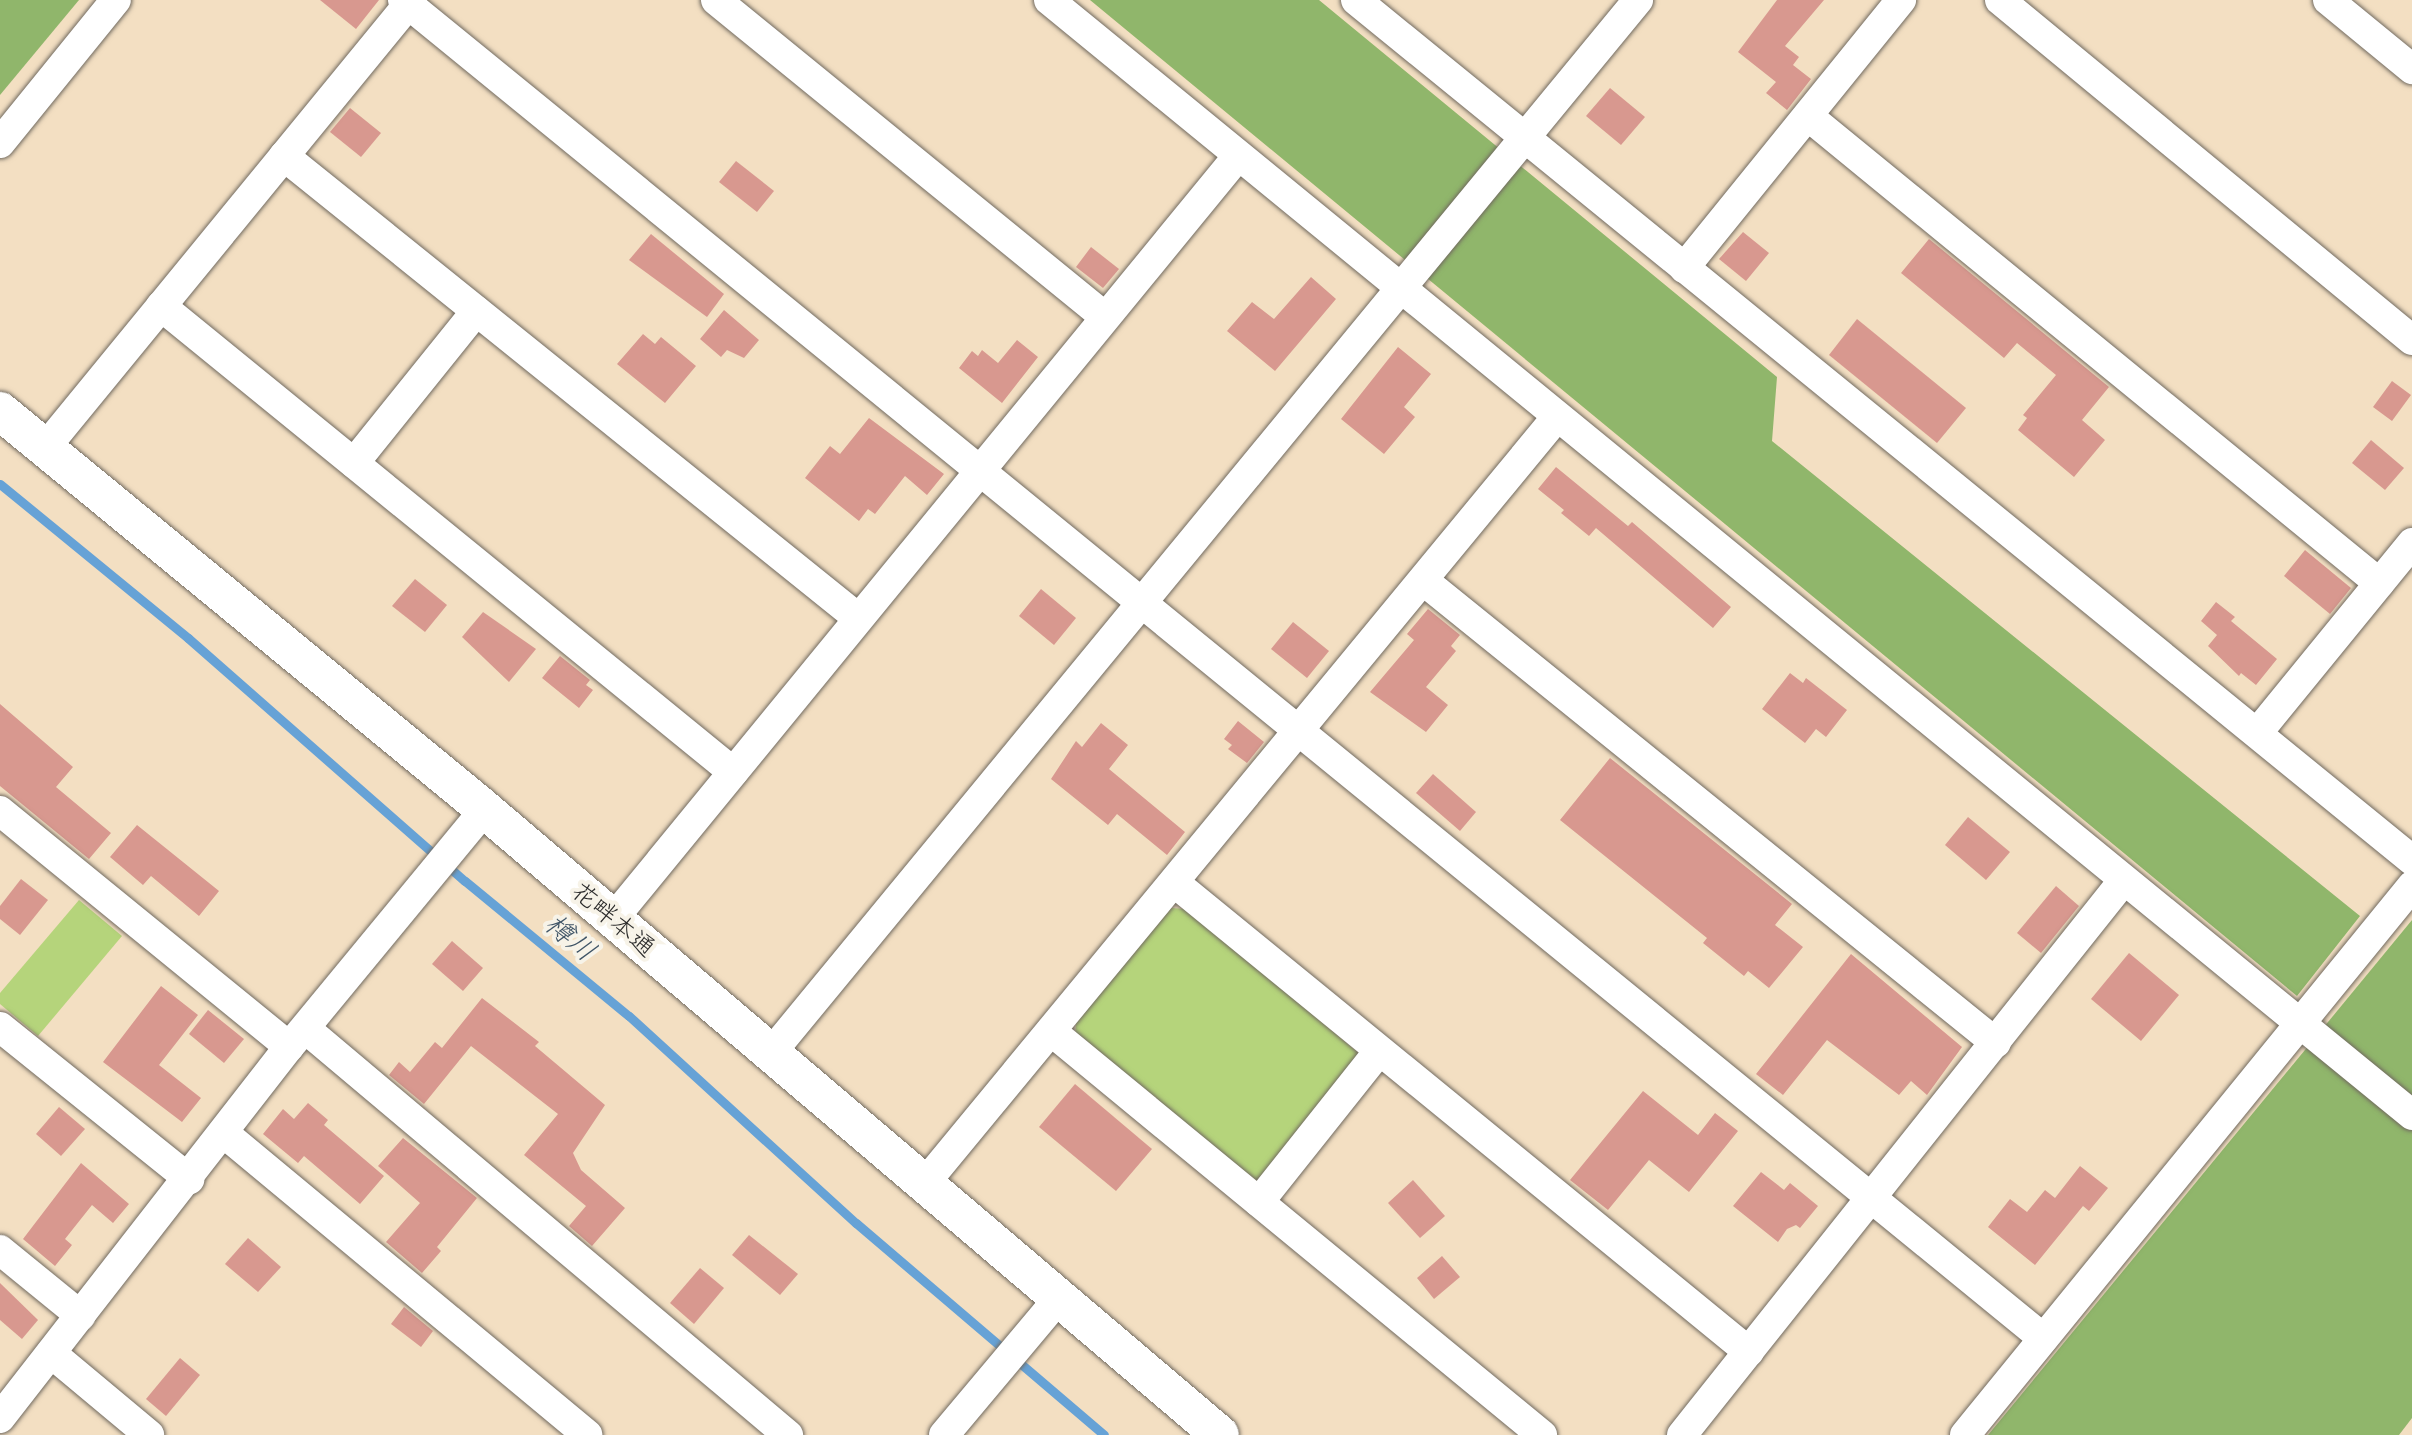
<!DOCTYPE html>
<meta charset="utf-8">
<style>
body{margin:0}
#map{position:relative;width:2412px;height:1435px;overflow:hidden;background:#f3dfc2;font-family:"Shantell Sans","Klee One",sans-serif}
div>[style]{position:absolute}
.green>*{inset:0;background:#b5d47b}
.forest>*{inset:0;background:#90b66b}
.stream>*{height:9px;margin:-4.5px;padding:0 4.5px;transform-origin:4.5px;border-radius:4.5px;background:#66a2d6}
.building>*{inset:0;background:#d8988f}
.roads{filter:drop-shadow(0 0 2px #716a60) drop-shadow(0 0 2px #716a60)}
.minor>*{height:30px;margin:-15px;padding:0 15px;transform-origin:15px;border-radius:15px;background:#fff}
.tertiary>*{height:38px;margin:-19px;padding:0 19px;transform-origin:19px;border-radius:19px;background:#fff}
span{translate:-50% -50%;white-space:nowrap;text-align:center;line-height:1.15;-webkit-text-stroke:8px #f7f3e8;paint-order:stroke}
.street-label{font-size:25px;color:#2b2b2b}
.water-label{font-size:28px;color:#405567;font-style:italic}
</style>
<div id="map">
<div class="green">
<i style="clip-path:polygon(79px 900px,122px 936px,38px 1036px,0 1004px,0 993px)"></i>
<i style="clip-path:polygon(1171px 908px,1186px 909px,1361px 1055px,1264px 1181px,1252px 1182px,1075px 1038px,1076px 1022px)"></i>
</div>
<div class="forest">
<i style="clip-path:polygon(0 0,79px 0,0 95px)"></i>
<i style="clip-path:polygon(1090px 0,1319px 0,1777px 377px,1772px 441px,2360px 916px,2297px 996px)"></i>
<i style="clip-path:polygon(2412px 920px,2412px 1418px,2399px 1435px,1988px 1435px)"></i>
</div>
<div class="stream">
<i style="left:0;top:484px;width:243px;rotate:39.3deg"></i>
<i style="left:188px;top:638px;width:368px;rotate:41.3deg"></i>
<i style="left:465px;top:881px;width:212px;rotate:39.5deg"></i>
<i style="left:629px;top:1016px;width:307px;rotate:42.4deg"></i>
<i style="left:856px;top:1223px;width:326px;rotate:40.5deg"></i>
</div>
<div class="building">
<i style="clip-path:polygon(320px 0,379px 0,356px 29px)"></i>
<i style="clip-path:polygon(1777px 0,1824px 0,1785px 46px,1799px 57px,1793px 65px,1811px 79px,1787px 110px,1766px 93px,1776px 82px,1738px 52px)"></i>
<i style="clip-path:polygon(1610px 88px,1645px 117px,1621px 145px,1586px 116px)"></i>
<i style="clip-path:polygon(350px 108px,381px 133px,361px 157px,330px 132px)"></i>
<i style="clip-path:polygon(736px 161px,774px 191px,757px 212px,719px 182px)"></i>
<i style="clip-path:polygon(1743px 232px,1769px 253px,1746px 281px,1719px 259px)"></i>
<i style="clip-path:polygon(651px 234px,724px 294px,707px 317px,629px 260px)"></i>
<i style="clip-path:polygon(1929px 239px,2109px 387px,2082px 420px,2105px 440px,2074px 477px,2018px 430px,2027px 418px,2023px 415px,2056px 375px,2017px 343px,2004px 358px,1901px 273px)"></i>
<i style="clip-path:polygon(1091px 247px,1119px 269px,1103px 288px,1076px 267px)"></i>
<i style="clip-path:polygon(1311px 277px,1336px 299px,1275px 371px,1227px 331px,1252px 302px,1274px 319px)"></i>
<i style="clip-path:polygon(724px 310px,759px 340px,744px 358px,727px 350px,721px 357px,700px 339px)"></i>
<i style="clip-path:polygon(1857px 319px,1966px 408px,1937px 443px,1829px 355px)"></i>
<i style="clip-path:polygon(643px 334px,655px 344px,661px 337px,696px 366px,665px 403px,617px 364px)"></i>
<i style="clip-path:polygon(1017px 340px,1038px 357px,1002px 403px,959px 368px,972px 351px,978px 356px,982px 350px,998px 363px)"></i>
<i style="clip-path:polygon(1398px 347px,1431px 374px,1404px 407px,1415px 417px,1384px 454px,1341px 419px)"></i>
<i style="clip-path:polygon(2392px 381px,2411px 395px,2392px 421px,2373px 407px)"></i>
<i style="clip-path:polygon(869px 418px,944px 474px,927px 495px,905px 476px,875px 514px,868px 509px,859px 521px,805px 478px,830px 446px,840px 454px)"></i>
<i style="clip-path:polygon(2371px 440px,2404px 468px,2385px 490px,2352px 463px)"></i>
<i style="clip-path:polygon(1556px 467px,1628px 526px,1632px 522px,1731px 607px,1713px 628px,1596px 528px,1589px 536px,1561px 513px,1564px 510px,1538px 489px)"></i>
<i style="clip-path:polygon(2305px 550px,2351px 588px,2330px 614px,2284px 576px)"></i>
<i style="clip-path:polygon(415px 579px,447px 605px,425px 632px,392px 606px)"></i>
<i style="clip-path:polygon(1041px 589px,1076px 618px,1054px 645px,1019px 616px)"></i>
<i style="clip-path:polygon(2216px 602px,2235px 617px,2231px 621px,2277px 659px,2256px 685px,2241px 673px,2239px 676px,2208px 646px,2217px 635px,2201px 621px)"></i>
<i style="clip-path:polygon(1428px 609px,1460px 635px,1451px 646px,1456px 651px,1426px 687px,1448px 705px,1426px 732px,1370px 692px,1414px 640px,1407px 634px)"></i>
<i style="clip-path:polygon(483px 612px,536px 649px,509px 682px,462px 637px)"></i>
<i style="clip-path:polygon(1293px 622px,1329px 651px,1307px 678px,1271px 649px)"></i>
<i style="clip-path:polygon(560px 656px,590px 680px,586px 685px,593px 690px,579px 708px,542px 678px)"></i>
<i style="clip-path:polygon(1790px 673px,1803px 683px,1806px 678px,1847px 710px,1826px 737px,1816px 729px,1805px 743px,1762px 709px)"></i>
<i style="clip-path:polygon(0 704px,73px 767px,56px 787px,111px 833px,89px 859px,0 786px)"></i>
<i style="clip-path:polygon(1238px 721px,1264px 742px,1247px 763px,1228px 749px,1232px 745px,1224px 739px)"></i>
<i style="clip-path:polygon(1101px 723px,1128px 745px,1109px 769px,1185px 832px,1167px 855px,1117px 814px,1108px 825px,1051px 779px,1076px 741px,1082px 747px)"></i>
<i style="clip-path:polygon(1610px 758px,1792px 904px,1775px 925px,1803px 947px,1769px 988px,1748px 971px,1744px 976px,1703px 943px,1707px 938px,1560px 820px)"></i>
<i style="clip-path:polygon(1433px 774px,1476px 812px,1460px 831px,1416px 793px)"></i>
<i style="clip-path:polygon(1968px 817px,2010px 852px,1986px 880px,1945px 845px)"></i>
<i style="clip-path:polygon(137px 825px,219px 891px,199px 916px,151px 876px,143px 885px,110px 857px)"></i>
<i style="clip-path:polygon(21px 879px,48px 900px,20px 935px,0 919px,0 906px)"></i>
<i style="clip-path:polygon(2056px 886px,2079px 906px,2041px 953px,2017px 933px)"></i>
<i style="clip-path:polygon(452px 941px,483px 968px,463px 991px,432px 964px)"></i>
<i style="clip-path:polygon(2129px 953px,2179px 995px,2141px 1041px,2091px 999px)"></i>
<i style="clip-path:polygon(1851px 954px,1962px 1047px,1927px 1095px,1911px 1081px,1899px 1095px,1827px 1040px,1783px 1095px,1756px 1074px)"></i>
<i style="clip-path:polygon(161px 986px,198px 1015px,159px 1065px,201px 1098px,182px 1122px,103px 1062px)"></i>
<i style="clip-path:polygon(482px 998px,539px 1042px,535px 1046px,605px 1105px,573px 1153px,581px 1170px,625px 1208px,592px 1246px,569px 1226px,586px 1206px,524px 1155px,558px 1114px,471px 1046px,424px 1104px,389px 1075px,399px 1062px,410px 1072px,435px 1042px,442px 1048px)"></i>
<i style="clip-path:polygon(208px 1010px,244px 1039px,224px 1063px,189px 1034px)"></i>
<i style="clip-path:polygon(1075px 1084px,1152px 1149px,1116px 1191px,1039px 1127px)"></i>
<i style="clip-path:polygon(1643px 1091px,1698px 1135px,1715px 1113px,1738px 1131px,1689px 1192px,1649px 1160px,1608px 1210px,1570px 1180px)"></i>
<i style="clip-path:polygon(308px 1103px,328px 1120px,324px 1125px,384px 1176px,360px 1204px,304px 1156px,298px 1163px,263px 1134px,283px 1109px,294px 1119px)"></i>
<i style="clip-path:polygon(59px 1107px,85px 1129px,61px 1156px,36px 1134px)"></i>
<i style="clip-path:polygon(403px 1138px,477px 1198px,437px 1247px,441px 1251px,422px 1273px,386px 1242px,420px 1203px,378px 1166px)"></i>
<i style="clip-path:polygon(81px 1163px,129px 1204px,113px 1223px,92px 1205px,65px 1239px,72px 1245px,55px 1266px,23px 1239px)"></i>
<i style="clip-path:polygon(2080px 1166px,2108px 1188px,2089px 1211px,2083px 1206px,2035px 1265px,1988px 1227px,2010px 1199px,2027px 1212px,2045px 1190px,2055px 1198px)"></i>
<i style="clip-path:polygon(1761px 1172px,1784px 1190px,1790px 1183px,1818px 1206px,1800px 1228px,1796px 1225px,1787px 1229px,1778px 1242px,1733px 1206px)"></i>
<i style="clip-path:polygon(1413px 1180px,1445px 1216px,1420px 1238px,1388px 1203px)"></i>
<i style="clip-path:polygon(749px 1235px,798px 1274px,780px 1295px,732px 1255px)"></i>
<i style="clip-path:polygon(248px 1238px,281px 1267px,258px 1292px,225px 1264px)"></i>
<i style="clip-path:polygon(1442px 1256px,1460px 1277px,1434px 1299px,1417px 1278px)"></i>
<i style="clip-path:polygon(700px 1268px,724px 1288px,694px 1324px,670px 1303px)"></i>
<i style="clip-path:polygon(0 1283px,38px 1320px,22px 1339px,0 1320px)"></i>
<i style="clip-path:polygon(404px 1307px,433px 1331px,421px 1347px,391px 1324px)"></i>
<i style="clip-path:polygon(180px 1358px,200px 1375px,166px 1416px,146px 1399px)"></i>
</div>
<div class="roads">
<div class="minor">
<i style="left:403px;top:0;width:2117px;rotate:39.21deg"></i>
<i style="left:716px;top:0;width:502px;rotate:39.18deg"></i>
<i style="left:1049px;top:0;width:1761px;rotate:39.28deg"></i>
<i style="left:1356px;top:0;width:1362px;rotate:39.16deg"></i>
<i style="left:2000px;top:0;width:534px;rotate:39.53deg"></i>
<i style="left:2328px;top:0;width:109px;rotate:39.4deg"></i>
<i style="left:1808px;top:116px;width:738px;rotate:39.28deg"></i>
<i style="left:0;top:143px;width:184px;rotate:-51deg"></i>
<i style="left:284px;top:156px;width:737px;rotate:38.83deg"></i>
<i style="left:1684px;top:268px;width:345px;rotate:-51deg"></i>
<i style="left:161px;top:306px;width:738px;rotate:39.17deg"></i>
<i style="left:45px;top:448px;width:579px;rotate:-50.68deg"></i>
<i style="left:354px;top:463px;width:195px;rotate:-51.2deg"></i>
<i style="left:1424px;top:581px;width:735px;rotate:38.93deg"></i>
<i style="left:2258px;top:732px;width:244px;rotate:-50.8deg"></i>
<i style="left:0;top:811px;width:373px;rotate:39.2deg"></i>
<i style="left:1175px;top:883px;width:741px;rotate:39.25deg"></i>
<i style="left:613px;top:919px;width:986px;rotate:-50.68deg"></i>
<i style="left:0;top:1027px;width:243px;rotate:38.8deg"></i>
<i style="left:307px;top:1030px;width:629px;rotate:40.1deg"></i>
<i style="left:1051px;top:1031px;width:636px;rotate:39.45deg"></i>
<i style="left:771px;top:1053px;width:1364px;rotate:-50.53deg"></i>
<i style="left:225px;top:1134px;width:471px;rotate:39.7deg"></i>
<i style="left:925px;top:1183px;width:992px;rotate:-50.48deg"></i>
<i style="left:1259px;top:1202px;width:193px;rotate:-51.5deg"></i>
<i style="left:0;top:1250px;width:104px;rotate:39.2deg"></i>
<i style="left:51px;top:1353px;width:128px;rotate:39.9deg"></i>
<i style="left:0;top:1418px;width:470px;rotate:-52.1deg"></i>
<i style="left:289px;top:1047px;width:308px;rotate:-50.5deg"></i>
<i style="left:944px;top:1435px;width:179px;rotate:-50deg"></i>
<i style="left:1682px;top:1435px;width:708px;rotate:-51.48deg"></i>
<i style="left:1965px;top:1435px;width:708px;rotate:-50.85deg"></i>
</div>
<div class="tertiary">
<i style="left:0;top:411px;width:617px;rotate:39.41deg"></i>
<i style="left:477px;top:803px;width:975px;rotate:40.38deg"></i>
</div>
</div>
<div class="street-label">
<span style="left:614px;top:919px;rotate:40deg">花畔本通</span>
</div>
<div class="water-label">
<span style="left:571px;top:937px;rotate:40deg">樽川</span>
</div>
</div>
